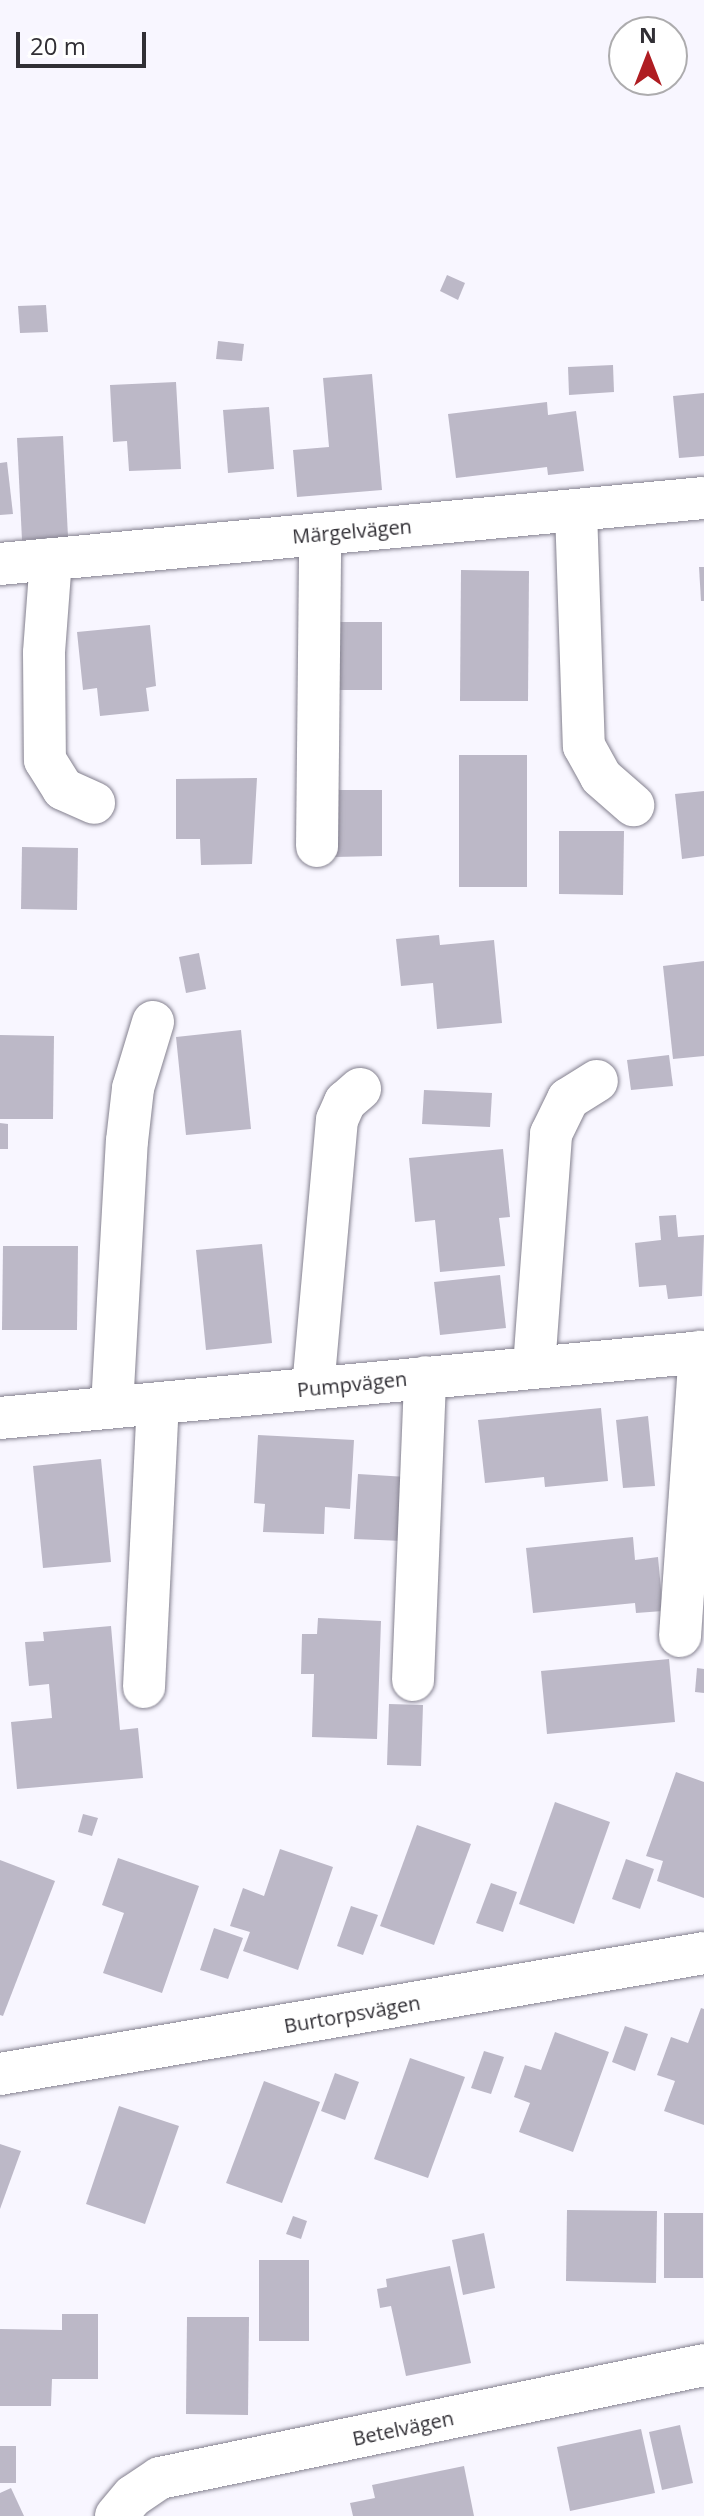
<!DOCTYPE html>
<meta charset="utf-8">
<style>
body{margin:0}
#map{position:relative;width:704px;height:2516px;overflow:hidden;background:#f8f6ff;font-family:"Open Sans",sans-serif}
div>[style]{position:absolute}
.building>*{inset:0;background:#bcb8c7}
.roads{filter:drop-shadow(0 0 2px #84818f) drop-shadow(0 0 2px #84818f)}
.minor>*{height:42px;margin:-21px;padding:0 21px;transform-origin:21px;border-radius:21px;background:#fff}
span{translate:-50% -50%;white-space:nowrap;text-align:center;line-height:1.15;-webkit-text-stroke:6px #fff;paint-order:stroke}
.street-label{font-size:20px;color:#312f35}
.north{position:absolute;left:608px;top:16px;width:80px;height:80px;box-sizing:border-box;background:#fff;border:2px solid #adacae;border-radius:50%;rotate:0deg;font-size:22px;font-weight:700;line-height:32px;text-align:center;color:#312f35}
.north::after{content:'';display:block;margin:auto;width:28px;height:36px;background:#af1d22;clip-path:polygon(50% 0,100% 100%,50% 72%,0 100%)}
.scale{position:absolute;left:16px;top:32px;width:130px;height:36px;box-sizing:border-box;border:4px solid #312f35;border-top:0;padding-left:10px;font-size:24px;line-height:28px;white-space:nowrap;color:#312f35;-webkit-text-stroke:6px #fff;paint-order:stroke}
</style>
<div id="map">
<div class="building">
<i style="clip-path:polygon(447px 275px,465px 283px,458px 300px,440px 291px)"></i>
<i style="clip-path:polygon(46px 305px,48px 332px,20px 333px,18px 306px)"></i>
<i style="clip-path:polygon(218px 341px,244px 344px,242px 361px,216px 359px)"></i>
<i style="clip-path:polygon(613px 365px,614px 392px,569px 395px,568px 367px)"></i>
<i style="clip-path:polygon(372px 374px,382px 490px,297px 497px,293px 450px,329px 447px,323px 378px)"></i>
<i style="clip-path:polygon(176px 382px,181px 469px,129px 471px,127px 441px,113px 442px,110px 385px)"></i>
<i style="clip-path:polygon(704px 393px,704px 456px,679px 458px,673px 396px)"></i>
<i style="clip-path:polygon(547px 402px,548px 415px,576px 411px,584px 471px,548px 475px,547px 467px,456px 478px,448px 414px)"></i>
<i style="clip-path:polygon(269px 407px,274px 469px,228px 473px,223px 410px)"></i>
<i style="clip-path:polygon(63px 436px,68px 537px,22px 540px,17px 438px)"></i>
<i style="clip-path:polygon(7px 462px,13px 514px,0 515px,0 463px)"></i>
<i style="clip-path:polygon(699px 567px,704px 567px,704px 601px,701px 601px)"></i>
<i style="clip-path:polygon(461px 570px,529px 571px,528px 701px,460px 701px)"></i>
<i style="clip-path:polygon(335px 622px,382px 622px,382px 690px,336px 690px)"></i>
<i style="clip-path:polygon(150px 625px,156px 686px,146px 688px,149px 711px,100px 716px,97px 688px,83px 690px,77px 632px)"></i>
<i style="clip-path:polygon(459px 755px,527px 755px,527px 887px,459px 887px)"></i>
<i style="clip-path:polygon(257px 778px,252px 864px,201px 865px,200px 839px,176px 839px,176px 779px)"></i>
<i style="clip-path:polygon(334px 790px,382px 790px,382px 856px,334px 857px)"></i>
<i style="clip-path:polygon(704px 791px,704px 856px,682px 859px,675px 794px)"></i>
<i style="clip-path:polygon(559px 831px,624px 831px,623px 895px,559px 894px)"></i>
<i style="clip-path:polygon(22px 847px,78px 848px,77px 910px,21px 909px)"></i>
<i style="clip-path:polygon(439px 935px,440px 945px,494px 940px,502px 1023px,437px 1029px,433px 983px,401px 986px,396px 939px)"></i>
<i style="clip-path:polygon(199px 953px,206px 989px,186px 993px,179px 957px)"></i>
<i style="clip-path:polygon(704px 961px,704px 1056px,673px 1059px,663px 966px)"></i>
<i style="clip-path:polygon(241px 1030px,251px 1129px,186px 1135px,176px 1037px)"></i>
<i style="clip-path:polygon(0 1035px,54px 1036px,53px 1119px,0 1119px)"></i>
<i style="clip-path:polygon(669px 1055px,673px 1086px,631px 1090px,627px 1060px)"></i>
<i style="clip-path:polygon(424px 1090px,492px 1093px,490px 1127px,422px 1124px)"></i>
<i style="clip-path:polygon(0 1123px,8px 1124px,8px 1149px,0 1149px)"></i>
<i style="clip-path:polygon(503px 1149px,510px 1217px,499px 1218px,505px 1266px,440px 1272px,435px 1220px,415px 1222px,409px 1158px)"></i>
<i style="clip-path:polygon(676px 1215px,678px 1237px,704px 1235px,702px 1296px,668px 1299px,666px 1285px,639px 1287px,635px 1243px,661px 1240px,659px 1216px)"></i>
<i style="clip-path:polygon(262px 1244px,272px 1343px,206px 1350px,196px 1250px)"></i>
<i style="clip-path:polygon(3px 1246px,78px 1246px,77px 1330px,2px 1330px)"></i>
<i style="clip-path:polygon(500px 1275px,506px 1328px,440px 1335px,434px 1282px)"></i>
<i style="clip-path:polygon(601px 1408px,608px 1481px,545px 1487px,544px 1477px,485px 1483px,478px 1420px)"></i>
<i style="clip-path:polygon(648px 1416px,655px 1486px,623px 1488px,616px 1420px)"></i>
<i style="clip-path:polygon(258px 1435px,354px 1440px,350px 1509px,325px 1507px,324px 1534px,263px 1532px,265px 1504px,254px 1503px)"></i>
<i style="clip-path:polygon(101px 1459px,111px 1562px,43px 1568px,33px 1466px)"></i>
<i style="clip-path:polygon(358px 1474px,407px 1477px,403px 1541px,354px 1539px)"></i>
<i style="clip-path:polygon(633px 1537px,635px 1560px,658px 1557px,663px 1611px,636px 1613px,635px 1603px,533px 1613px,526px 1548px)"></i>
<i style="clip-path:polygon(318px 1618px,381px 1621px,377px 1739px,312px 1737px,314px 1674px,301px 1674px,302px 1634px,317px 1634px)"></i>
<i style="clip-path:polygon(111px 1626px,120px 1730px,138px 1728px,143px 1778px,17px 1789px,11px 1722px,52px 1718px,49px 1684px,29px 1686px,25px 1642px,44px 1641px,43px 1632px)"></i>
<i style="clip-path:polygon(669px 1659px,675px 1722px,547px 1734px,541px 1671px)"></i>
<i style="clip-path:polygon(697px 1668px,704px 1669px,704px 1693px,695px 1692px)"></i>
<i style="clip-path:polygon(389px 1704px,423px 1705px,421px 1766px,387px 1765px)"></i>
<i style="clip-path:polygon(676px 1772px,704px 1782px,704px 1898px,657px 1881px,663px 1861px,646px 1856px)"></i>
<i style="clip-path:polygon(555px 1802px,610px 1822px,574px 1924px,519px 1904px)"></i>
<i style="clip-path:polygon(83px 1814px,98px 1818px,92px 1836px,78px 1832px)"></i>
<i style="clip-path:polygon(417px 1825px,471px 1844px,434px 1945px,380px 1926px)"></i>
<i style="clip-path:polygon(280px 1849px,333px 1867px,298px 1970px,243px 1951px,250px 1932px,230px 1926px,243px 1888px,264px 1896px)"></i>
<i style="clip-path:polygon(118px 1858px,199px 1886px,162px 1993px,103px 1973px,124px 1913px,102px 1905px)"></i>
<i style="clip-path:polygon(626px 1859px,654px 1869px,640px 1909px,612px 1899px)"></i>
<i style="clip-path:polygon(0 1860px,55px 1881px,3px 2016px,0 2015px)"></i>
<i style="clip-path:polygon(491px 1883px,517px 1892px,503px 1932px,476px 1923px)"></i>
<i style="clip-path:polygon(351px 1906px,378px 1915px,363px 1955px,337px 1946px)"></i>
<i style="clip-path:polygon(214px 1928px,243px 1938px,228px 1979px,200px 1970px)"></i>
<i style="clip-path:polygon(701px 2008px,704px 2009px,704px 2125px,664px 2111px,675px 2081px,657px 2075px,671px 2037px,688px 2043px)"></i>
<i style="clip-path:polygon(625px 2026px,648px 2034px,635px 2071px,612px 2062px)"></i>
<i style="clip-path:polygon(555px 2032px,609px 2052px,573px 2152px,519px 2132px,530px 2103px,514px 2097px,525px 2065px,541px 2070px)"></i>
<i style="clip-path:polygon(484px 2051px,504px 2057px,491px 2094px,471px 2088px)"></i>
<i style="clip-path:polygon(410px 2058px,465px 2077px,428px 2178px,374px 2159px)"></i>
<i style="clip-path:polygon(335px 2073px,359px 2082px,345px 2120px,321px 2111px)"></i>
<i style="clip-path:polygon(264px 2081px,320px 2102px,282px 2203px,226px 2183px)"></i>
<i style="clip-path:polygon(119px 2106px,179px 2126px,145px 2224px,86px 2204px)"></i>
<i style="clip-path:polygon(0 2144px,21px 2151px,0 2209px)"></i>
<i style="clip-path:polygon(567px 2210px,657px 2211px,656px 2283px,566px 2281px)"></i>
<i style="clip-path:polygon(664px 2213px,703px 2213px,703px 2278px,664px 2278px)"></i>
<i style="clip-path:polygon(293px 2216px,307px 2221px,301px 2239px,286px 2234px)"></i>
<i style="clip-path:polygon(484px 2233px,495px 2288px,463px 2295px,452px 2240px)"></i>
<i style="clip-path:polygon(259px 2260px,309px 2260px,309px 2341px,259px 2341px)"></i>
<i style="clip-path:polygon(450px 2266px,471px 2363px,406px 2376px,391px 2306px,380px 2308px,377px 2289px,387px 2287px,386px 2279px)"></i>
<i style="clip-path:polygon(62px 2314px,98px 2314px,98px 2379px,52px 2379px,51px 2406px,0 2406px,0 2329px,62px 2330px)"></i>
<i style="clip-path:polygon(187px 2317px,249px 2317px,248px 2415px,186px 2414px)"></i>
<i style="clip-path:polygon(680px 2425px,693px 2483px,662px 2490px,649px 2432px)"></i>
<i style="clip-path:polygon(641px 2429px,655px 2493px,570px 2511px,557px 2447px)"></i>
<i style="clip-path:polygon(0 2446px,16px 2446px,16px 2483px,0 2483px)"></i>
<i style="clip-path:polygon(464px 2466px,474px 2516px,353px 2516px,350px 2503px,375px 2498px,372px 2485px)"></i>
<i style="clip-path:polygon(11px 2488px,24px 2516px,0 2516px,0 2493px)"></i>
</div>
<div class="roads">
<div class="minor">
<i style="left:576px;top:510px;width:236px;rotate:88.1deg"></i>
<i style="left:584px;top:746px;width:35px;rotate:61deg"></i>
<i style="left:601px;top:777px;width:43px;rotate:41.2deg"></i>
<i style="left:51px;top:559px;width:94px;rotate:94.3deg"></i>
<i style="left:44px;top:653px;width:107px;rotate:89.5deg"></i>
<i style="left:45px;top:760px;width:34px;rotate:58deg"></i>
<i style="left:63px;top:789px;width:34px;rotate:24deg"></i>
<i style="left:0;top:564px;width:707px;rotate:-5.36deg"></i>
<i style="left:317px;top:846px;width:312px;rotate:-89.4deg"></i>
<i style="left:534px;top:1367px;width:234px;rotate:-85.8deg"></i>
<i style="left:551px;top:1134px;width:39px;rotate:-64deg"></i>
<i style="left:568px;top:1099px;width:34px;rotate:-32deg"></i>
<i style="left:313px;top:1388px;width:269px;rotate:-84.9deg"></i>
<i style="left:337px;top:1120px;width:20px;rotate:-66deg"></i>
<i style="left:345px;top:1102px;width:20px;rotate:-41deg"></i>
<i style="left:112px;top:1407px;width:266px;rotate:-86.8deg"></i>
<i style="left:127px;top:1141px;width:53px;rotate:-83.5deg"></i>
<i style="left:133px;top:1088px;width:69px;rotate:-73.1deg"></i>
<i style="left:0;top:1418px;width:707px;rotate:-5.36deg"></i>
<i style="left:680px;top:1636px;width:285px;rotate:-86deg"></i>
<i style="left:413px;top:1680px;width:303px;rotate:-87.7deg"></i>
<i style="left:144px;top:1687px;width:284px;rotate:-87.2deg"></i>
<i style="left:0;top:2074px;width:714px;rotate:-9.75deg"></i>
<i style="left:116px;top:2516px;width:26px;rotate:-50deg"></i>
<i style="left:133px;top:2496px;width:32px;rotate:-34deg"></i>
<i style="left:160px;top:2478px;width:556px;rotate:-11.73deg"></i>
</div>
</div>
<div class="street-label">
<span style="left:352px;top:531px;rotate:-5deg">Märgelvägen</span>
<span style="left:352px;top:1384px;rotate:-6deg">Pumpvägen</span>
<span style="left:352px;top:2014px;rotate:-10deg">Burtorpsvägen</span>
<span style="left:403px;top:2428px;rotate:-12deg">Betelvägen</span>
</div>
<div class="north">N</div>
<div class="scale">20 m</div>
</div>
